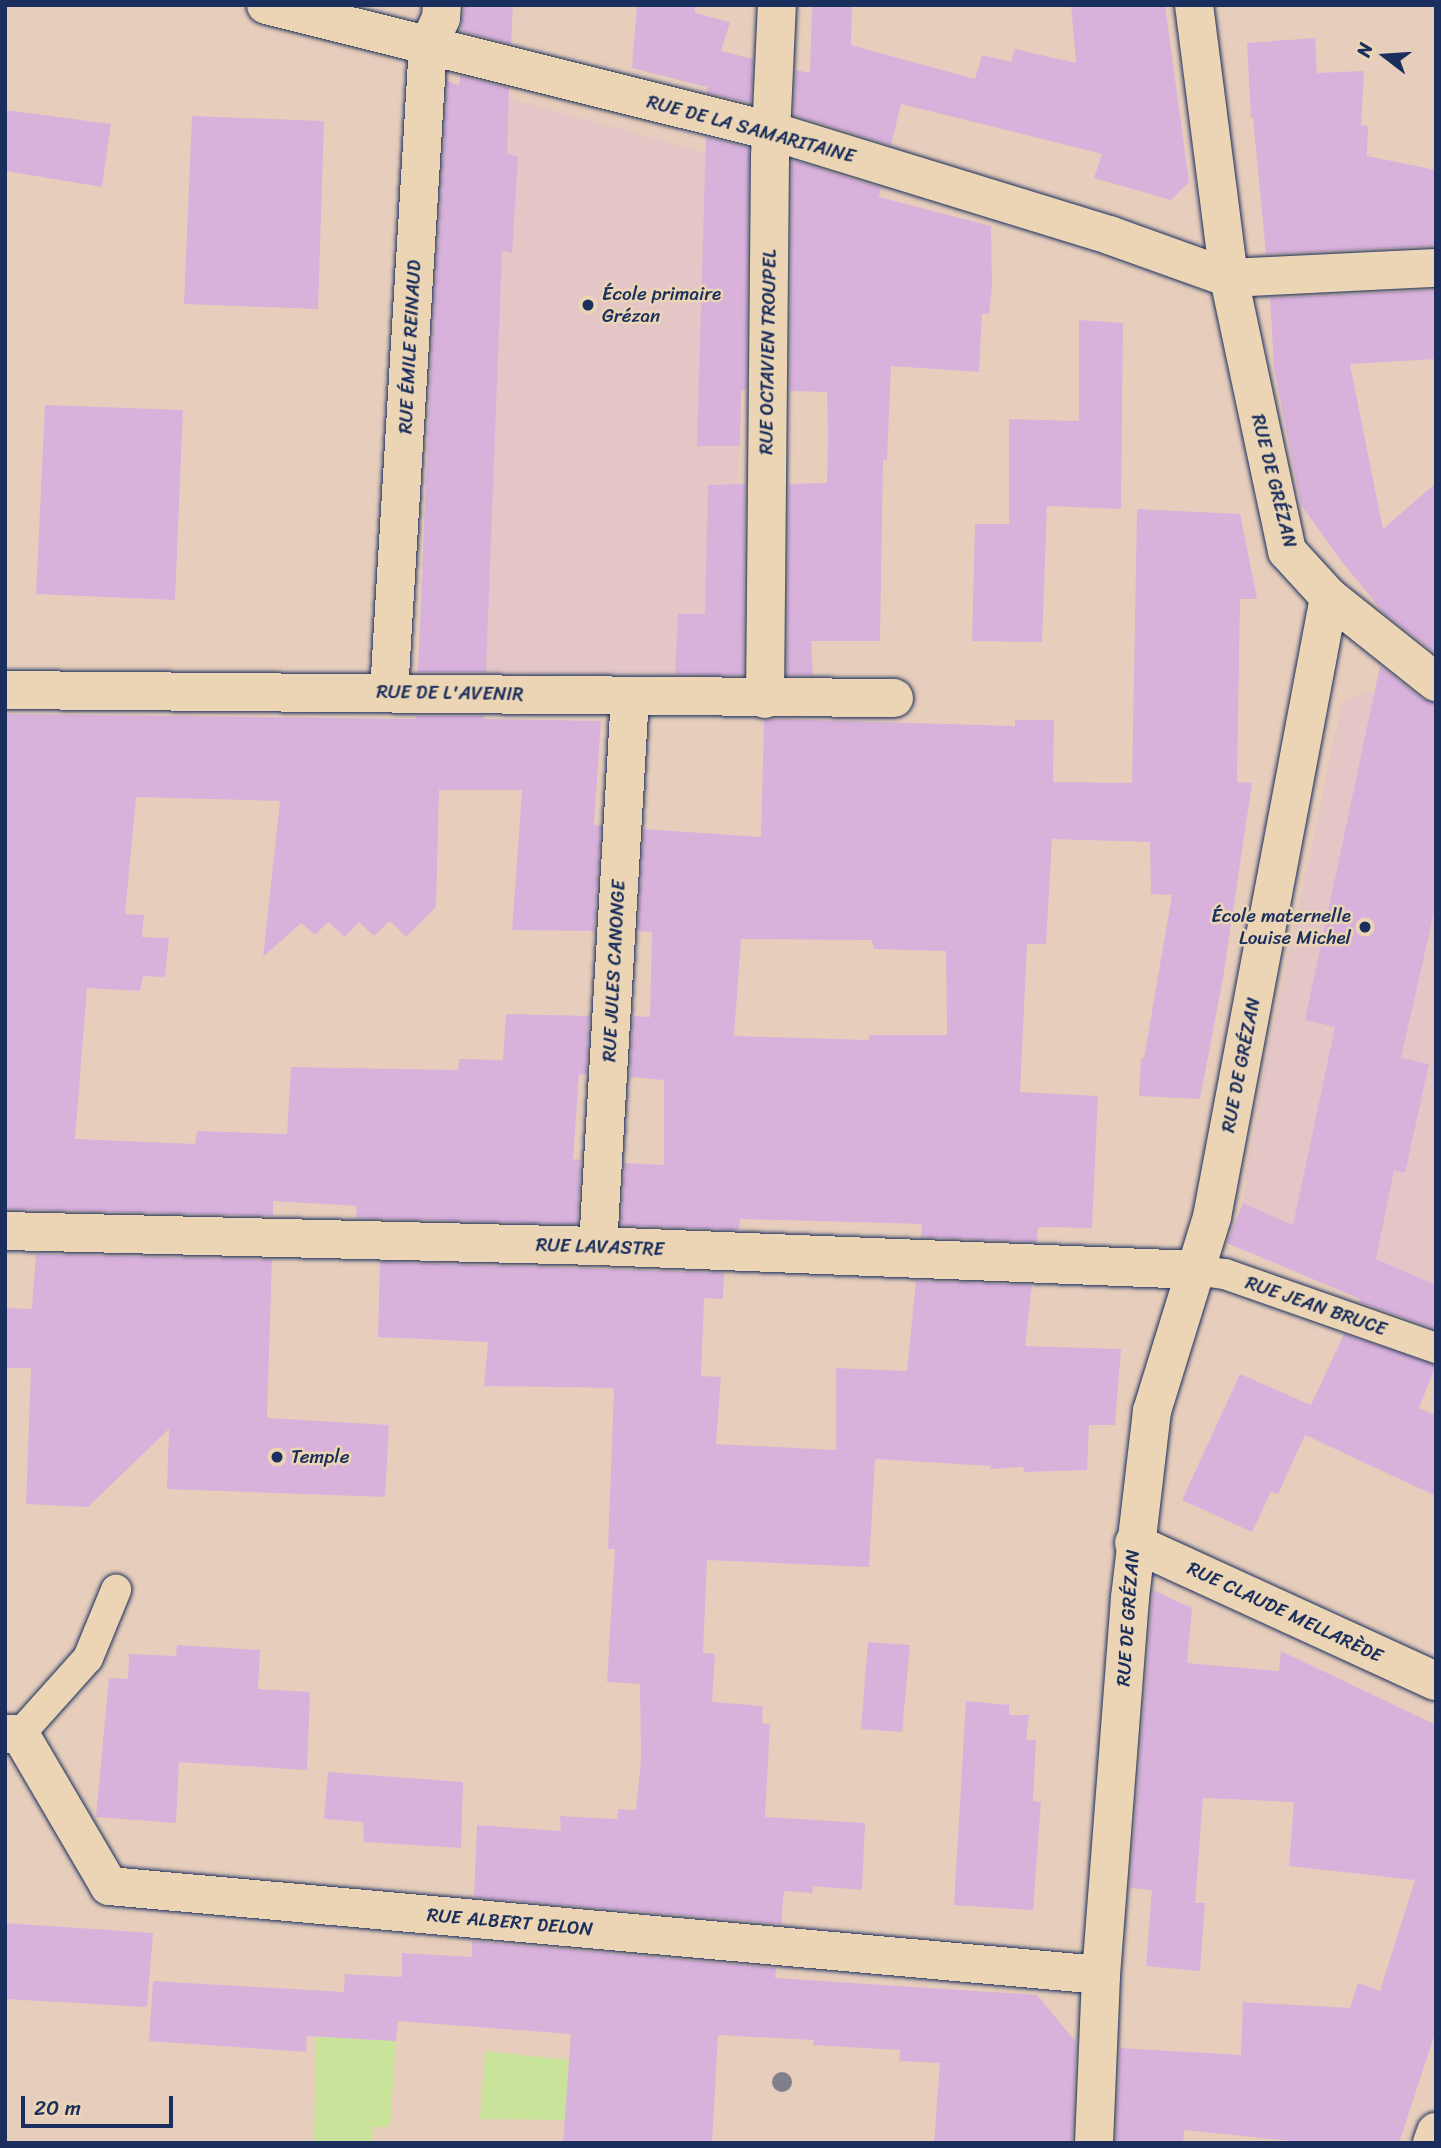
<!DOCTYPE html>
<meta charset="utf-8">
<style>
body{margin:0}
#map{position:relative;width:1441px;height:2148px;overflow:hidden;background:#e7cebc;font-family:Sriracha,sans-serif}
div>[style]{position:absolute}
.built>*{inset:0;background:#e3c6c5}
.green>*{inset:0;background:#c9e39a}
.building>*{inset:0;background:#d9b2db}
.roads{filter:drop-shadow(0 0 2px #1b2f5e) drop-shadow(0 0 2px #1b2f5e)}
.lane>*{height:30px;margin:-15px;padding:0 15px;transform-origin:15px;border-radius:15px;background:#ebd5b4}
.street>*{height:38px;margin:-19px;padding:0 19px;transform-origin:19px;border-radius:19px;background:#ebd5b4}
.secondary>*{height:38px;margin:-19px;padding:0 19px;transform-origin:19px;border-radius:19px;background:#ebd5b4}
.trees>*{width:20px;height:20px;margin:-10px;border-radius:50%;background:#80808c}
.dots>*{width:19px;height:19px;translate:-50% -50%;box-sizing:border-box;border:4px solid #ebd5b4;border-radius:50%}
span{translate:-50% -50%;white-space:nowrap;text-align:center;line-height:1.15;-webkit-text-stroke:5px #ebd5b4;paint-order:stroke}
.street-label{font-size:19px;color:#1b2f5e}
.poi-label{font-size:19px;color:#1b2f5e}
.left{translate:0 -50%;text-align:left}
.right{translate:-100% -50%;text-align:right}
.frame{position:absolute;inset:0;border:7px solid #1b2f5e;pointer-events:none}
.north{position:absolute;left:1350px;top:21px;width:70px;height:70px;-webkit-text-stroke:5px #ebd5b4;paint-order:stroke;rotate:287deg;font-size:19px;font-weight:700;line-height:28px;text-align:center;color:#1b2f5e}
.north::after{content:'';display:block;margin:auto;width:24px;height:32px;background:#1b2f5e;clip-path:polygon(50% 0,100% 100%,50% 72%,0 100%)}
.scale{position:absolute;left:21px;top:2096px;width:152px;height:32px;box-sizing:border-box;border:4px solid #1b2f5e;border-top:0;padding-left:9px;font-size:21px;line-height:24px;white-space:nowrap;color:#1b2f5e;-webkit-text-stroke:5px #ebd5b4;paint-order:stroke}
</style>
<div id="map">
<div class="built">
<i style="clip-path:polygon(443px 80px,747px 164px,732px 676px,418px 671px)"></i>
<i style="clip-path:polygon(1376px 689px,1436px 740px,1436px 1285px,1243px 1203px,1247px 1181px,1244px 1180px,1258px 1114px,1255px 1113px,1342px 702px)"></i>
</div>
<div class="green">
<i style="clip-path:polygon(316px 2037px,396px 2041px,390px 2127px,373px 2127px,372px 2143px,314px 2143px)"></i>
<i style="clip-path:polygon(485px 2051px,569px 2060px,565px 2120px,480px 2119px)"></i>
</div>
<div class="building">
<i style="clip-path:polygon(464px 5px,513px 5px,511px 44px,461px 31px)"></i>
<i style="clip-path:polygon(637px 5px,695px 5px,695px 13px,730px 22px,721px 51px,753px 59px,751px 103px,707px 93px,707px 87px,632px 68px)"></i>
<i style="clip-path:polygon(812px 5px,852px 5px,851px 45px,975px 79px,982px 55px,1011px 62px,1015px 49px,1076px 63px,1071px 5px,1165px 5px,1189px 182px,1171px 200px,1094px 178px,1102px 154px,901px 104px,891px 145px,794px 115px,796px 70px,810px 73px)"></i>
<i style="clip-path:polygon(1315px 38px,1317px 73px,1364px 71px,1361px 125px,1368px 126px,1367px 156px,1436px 170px,1436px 246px,1266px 254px,1253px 117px,1251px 119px,1247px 43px)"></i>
<i style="clip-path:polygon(460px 76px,509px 88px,507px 154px,518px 156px,512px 253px,502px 251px,486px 672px,418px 672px,431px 366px,448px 82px,459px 85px)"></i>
<i style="clip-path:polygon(5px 110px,111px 124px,102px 187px,5px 171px)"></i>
<i style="clip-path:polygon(192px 116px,324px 121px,318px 309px,184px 304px)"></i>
<i style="clip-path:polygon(706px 137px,749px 148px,746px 390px,741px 390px,740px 446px,697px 446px)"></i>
<i style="clip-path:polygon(792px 160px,881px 188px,879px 197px,991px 226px,992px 287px,989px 314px,982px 314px,979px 372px,891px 366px,887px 460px,883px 460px,880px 641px,811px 641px,813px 675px,787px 675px,789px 484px,827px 483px,828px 438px,827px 392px,790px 391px)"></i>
<i style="clip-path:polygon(1436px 290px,1436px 359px,1350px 364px,1383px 529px,1436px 483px,1436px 654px,1383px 612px,1342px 562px,1301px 505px,1274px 368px,1270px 298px)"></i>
<i style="clip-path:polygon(1079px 320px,1123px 323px,1121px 509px,1047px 506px,1042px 642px,972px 641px,975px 524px,1009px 524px,1009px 419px,1079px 421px)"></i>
<i style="clip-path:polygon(45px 405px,183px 410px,175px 600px,36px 594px)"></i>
<i style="clip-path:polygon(745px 484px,743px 675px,675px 674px,678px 614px,705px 614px,708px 485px)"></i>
<i style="clip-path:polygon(evenodd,1137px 509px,1240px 514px,1257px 599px,1240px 599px,1237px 782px,1252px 783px,1223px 978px,1200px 1099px,1139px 1096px,1141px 1058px,1144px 1058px,1172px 895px,1151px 894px,1150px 842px,1052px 839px,1046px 944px,1027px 944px,1020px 1092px,1098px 1096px,1092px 1228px,1038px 1227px,1037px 1242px,921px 1237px,922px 1224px,740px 1219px,739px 1230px,621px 1225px,625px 1163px,664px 1165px,664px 1080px,630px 1077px,633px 1016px,650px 1017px,652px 932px,638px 931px,644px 829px,761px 837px,764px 721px,773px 719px,1015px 726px,1015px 720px,1054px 720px,1053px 782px,1132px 783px,1137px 509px,741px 939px,872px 940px,874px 949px,946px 951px,947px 1035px,869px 1035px,869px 1040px,734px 1036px,741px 939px)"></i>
<i style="clip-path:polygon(1380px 666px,1422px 699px,1436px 703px,1436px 903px,1401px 1058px,1429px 1064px,1405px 1173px,1394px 1170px,1376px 1259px,1436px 1285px,1436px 1329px,1359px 1302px,1360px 1299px,1227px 1243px,1243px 1203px,1293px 1225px,1335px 1027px,1305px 1020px)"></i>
<i style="clip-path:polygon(5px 714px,416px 719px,416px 716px,484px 716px,484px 719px,601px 721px,594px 825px,601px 826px,594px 931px,512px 930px,522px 790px,439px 790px,436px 907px,406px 937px,390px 921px,374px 936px,359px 922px,345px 937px,328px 922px,315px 935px,301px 923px,263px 957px,280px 801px,136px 797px,125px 914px,144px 915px,142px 937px,169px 938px,165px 977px,143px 976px,140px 991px,87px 988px,75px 1139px,195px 1144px,197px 1131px,287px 1134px,291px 1067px,458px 1070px,459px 1059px,503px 1060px,506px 1014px,589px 1016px,586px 1075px,579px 1074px,573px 1159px,581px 1160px,577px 1224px,356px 1218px,357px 1206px,273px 1201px,273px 1216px,5px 1209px)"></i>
<i style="clip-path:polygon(36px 1254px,272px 1260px,267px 1418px,389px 1425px,385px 1497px,167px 1489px,169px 1429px,88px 1507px,26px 1504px,31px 1368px,5px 1368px,5px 1308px,32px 1309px)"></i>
<i style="clip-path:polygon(380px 1262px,724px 1273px,723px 1299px,704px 1298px,701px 1376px,721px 1377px,716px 1444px,836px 1450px,836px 1368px,907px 1371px,916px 1281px,1032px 1285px,1025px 1346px,1121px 1349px,1115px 1425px,1089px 1425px,1087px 1470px,1024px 1472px,1023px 1467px,990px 1469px,991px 1466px,875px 1459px,869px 1567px,707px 1560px,703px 1653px,715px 1654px,712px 1702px,763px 1706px,762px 1723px,770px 1724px,765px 1817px,865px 1823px,862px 1890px,813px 1886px,812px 1893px,784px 1891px,781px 1924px,474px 1897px,477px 1825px,561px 1831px,560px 1816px,617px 1819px,618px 1809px,636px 1810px,641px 1760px,640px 1684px,607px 1682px,615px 1549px,608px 1549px,614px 1388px,484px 1386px,488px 1342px,378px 1337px)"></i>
<i style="clip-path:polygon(1344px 1334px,1436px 1365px,1419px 1408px,1436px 1416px,1436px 1496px,1305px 1435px,1278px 1494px,1271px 1492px,1252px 1532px,1182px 1500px,1240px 1374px,1311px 1405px)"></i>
<i style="clip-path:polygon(1153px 1590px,1192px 1608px,1187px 1663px,1279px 1671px,1281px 1651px,1436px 1725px,1436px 2030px,1399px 2143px,1310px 2143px,1184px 2130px,1183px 2143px,1116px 2143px,1120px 2048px,1241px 2055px,1243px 2002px,1350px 2008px,1358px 1983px,1380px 1991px,1415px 1880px,1289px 1866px,1294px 1802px,1203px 1798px,1195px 1903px,1205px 1903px,1200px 1971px,1146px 1966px,1152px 1890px,1130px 1888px)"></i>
<i style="clip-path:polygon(868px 1642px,910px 1645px,902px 1732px,861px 1729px)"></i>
<i style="clip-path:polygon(177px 1645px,260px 1650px,258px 1689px,310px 1692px,307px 1770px,179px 1762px,176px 1823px,96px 1817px,109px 1678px,128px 1679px,129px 1654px,176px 1656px)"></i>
<i style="clip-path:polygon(966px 1701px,1009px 1705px,1009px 1715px,1029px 1715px,1026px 1740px,1036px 1740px,1033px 1801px,1041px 1802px,1033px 1910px,954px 1905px)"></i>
<i style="clip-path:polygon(328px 1772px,463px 1782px,461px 1848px,364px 1842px,363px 1822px,324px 1819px)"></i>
<i style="clip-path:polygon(5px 1923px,153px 1933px,147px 2007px,5px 1999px)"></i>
<i style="clip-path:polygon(472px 1941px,776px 1968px,775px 1978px,1037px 1995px,1076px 2042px,1072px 2143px,934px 2143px,940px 2063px,899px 2061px,900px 2050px,813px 2045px,814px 2040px,718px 2035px,712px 2143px,563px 2143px,571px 2034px,398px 2021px,396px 2041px,307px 2036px,306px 2052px,149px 2041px,153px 1981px,344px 1992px,345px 1974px,402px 1977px,402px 1953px,472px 1957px)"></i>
</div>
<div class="roads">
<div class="lane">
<i style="left:1195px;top:1270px;width:30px;rotate:8deg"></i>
<i style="left:1225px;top:1274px;width:224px;rotate:19.3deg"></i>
<i style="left:20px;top:1734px;width:102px;rotate:-48.2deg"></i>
<i style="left:88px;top:1658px;width:74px;rotate:-67.6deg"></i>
</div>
<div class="street">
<i style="left:266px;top:5px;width:520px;rotate:14.01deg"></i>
<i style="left:771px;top:131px;width:354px;rotate:17.1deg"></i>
<i style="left:1109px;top:235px;width:127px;rotate:19.7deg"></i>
<i style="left:1229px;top:278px;width:207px;rotate:-2.8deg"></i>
<i style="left:1329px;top:597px;width:137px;rotate:38.5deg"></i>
<i style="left:5px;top:690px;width:889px;rotate:0.52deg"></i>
<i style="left:389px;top:692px;width:647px;rotate:-86.55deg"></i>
<i style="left:428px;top:46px;width:31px;rotate:-65deg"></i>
<i style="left:441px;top:18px;width:13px;rotate:-86deg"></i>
<i style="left:765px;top:699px;width:542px;rotate:-89.47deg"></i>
<i style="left:770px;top:157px;width:152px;rotate:-87.4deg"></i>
<i style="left:5px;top:1231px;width:593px;rotate:1.45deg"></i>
<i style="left:598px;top:1246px;width:597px;rotate:2.3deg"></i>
<i style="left:598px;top:1246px;width:551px;rotate:-86.67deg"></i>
<i style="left:1134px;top:1543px;width:332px;rotate:24.6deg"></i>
<i style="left:5px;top:1734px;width:15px"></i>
<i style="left:20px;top:1734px;width:176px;rotate:59.6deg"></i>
<i style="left:109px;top:1886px;width:996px;rotate:5.13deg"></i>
<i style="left:1432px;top:2143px;width:12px;rotate:-70deg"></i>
</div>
<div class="secondary">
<i style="left:1094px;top:2143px;width:168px;rotate:-87.6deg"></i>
<i style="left:1101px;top:1975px;width:378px;rotate:-85.6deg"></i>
<i style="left:1130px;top:1598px;width:188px;rotate:-83.3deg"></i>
<i style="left:1152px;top:1411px;width:203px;rotate:-72.8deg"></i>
<i style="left:1212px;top:1217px;width:631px;rotate:-79.31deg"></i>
<i style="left:1329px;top:597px;width:62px;rotate:-132.4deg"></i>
<i style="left:1287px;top:551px;width:279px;rotate:-102deg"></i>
<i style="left:1229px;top:278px;width:275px;rotate:-97.3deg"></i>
</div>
</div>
<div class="trees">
<i style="left:782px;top:2082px"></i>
</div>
<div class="dots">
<i style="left:588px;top:305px;background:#1b2f5e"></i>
<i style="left:1365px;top:927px;background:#1b2f5e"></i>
<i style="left:277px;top:1457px;background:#1b2f5e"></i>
</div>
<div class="street-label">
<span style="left:751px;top:129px;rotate:15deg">RUE DE LA SAMARITAINE</span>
<span style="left:410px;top:347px;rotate:-87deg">RUE ÉMILE REINAUD</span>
<span style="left:768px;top:352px;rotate:-89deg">RUE OCTAVIEN TROUPEL</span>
<span style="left:1274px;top:481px;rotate:76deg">RUE DE GRÉZAN</span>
<span style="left:450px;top:693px;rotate:1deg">RUE DE L'AVENIR</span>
<span style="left:614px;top:971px;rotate:-87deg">RUE JULES CANONGE</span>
<span style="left:1241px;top:1065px;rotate:-79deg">RUE DE GRÉZAN</span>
<span style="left:600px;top:1247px;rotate:2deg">RUE LAVASTRE</span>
<span style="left:1316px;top:1306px;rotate:19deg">RUE JEAN BRUCE</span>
<span style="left:1285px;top:1612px;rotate:25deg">RUE CLAUDE MELLARÈDE</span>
<span style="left:1128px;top:1618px;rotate:-86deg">RUE DE GRÉZAN</span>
<span style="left:510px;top:1922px;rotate:5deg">RUE ALBERT DELON</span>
</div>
<div class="poi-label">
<span class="left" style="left:602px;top:305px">École primaire<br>Grézan</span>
<span class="right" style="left:1351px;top:927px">École maternelle<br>Louise Michel</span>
<span class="left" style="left:291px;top:1457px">Temple</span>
</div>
<div class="frame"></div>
<div class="north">N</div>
<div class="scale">20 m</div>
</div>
